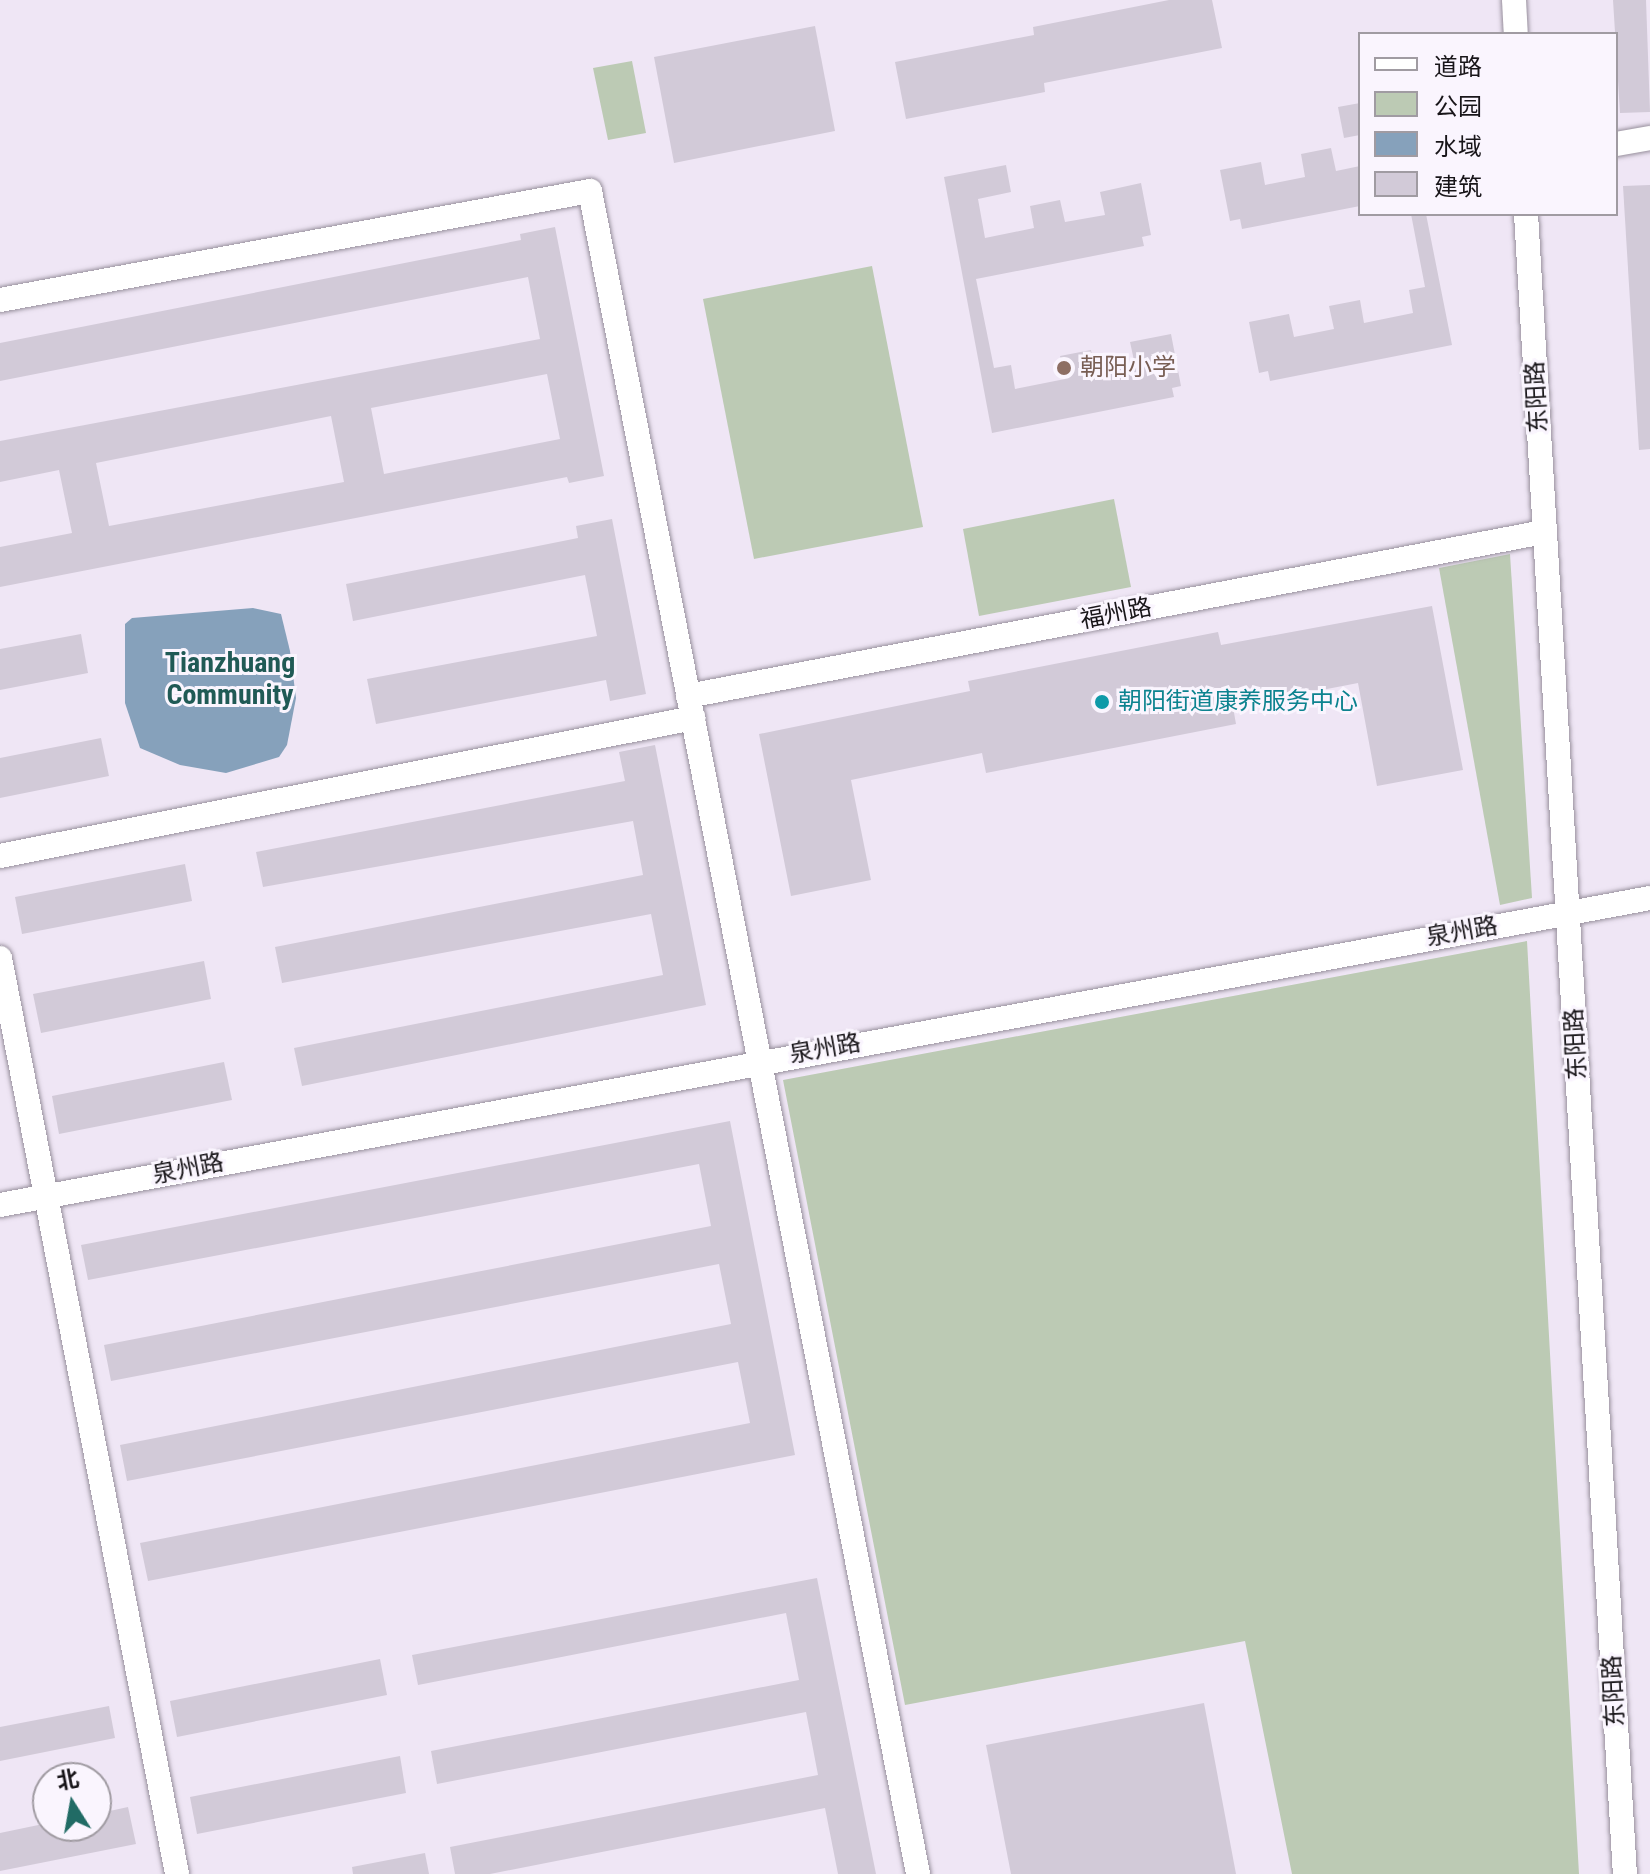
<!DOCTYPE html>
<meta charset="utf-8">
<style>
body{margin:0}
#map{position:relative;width:1650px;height:1874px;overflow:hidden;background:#efe6f5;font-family:"Roboto Condensed","Noto Sans SC",sans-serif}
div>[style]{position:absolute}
.green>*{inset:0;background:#bccab4}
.water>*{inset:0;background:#86a1bb}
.building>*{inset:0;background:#d2cad8}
.roads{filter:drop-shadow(0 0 2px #98909d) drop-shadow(0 0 2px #98909d)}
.minor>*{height:24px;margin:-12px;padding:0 12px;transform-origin:12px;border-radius:12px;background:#fff}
.dots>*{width:22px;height:22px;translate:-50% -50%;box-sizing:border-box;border:4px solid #faf5fe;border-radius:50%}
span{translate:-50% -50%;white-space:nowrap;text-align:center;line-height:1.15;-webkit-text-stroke:6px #faf5fe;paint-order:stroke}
.education-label{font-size:24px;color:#785e54}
.left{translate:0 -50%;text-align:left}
.street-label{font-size:24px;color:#181519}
.culture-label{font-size:24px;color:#0d838f}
.quarter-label{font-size:28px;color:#205a55;font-weight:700}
.legend{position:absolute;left:1358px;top:32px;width:260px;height:184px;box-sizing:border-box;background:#faf5fe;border:2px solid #a09ba2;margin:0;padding:10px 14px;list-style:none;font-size:24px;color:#181519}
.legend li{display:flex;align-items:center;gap:16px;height:40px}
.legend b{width:40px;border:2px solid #a09ba2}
.north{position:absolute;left:32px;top:1762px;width:80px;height:80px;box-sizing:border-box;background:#faf5fe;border:2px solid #a09ba2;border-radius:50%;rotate:349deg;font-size:22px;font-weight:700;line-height:32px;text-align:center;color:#181519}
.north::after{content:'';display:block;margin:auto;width:28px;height:36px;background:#216b65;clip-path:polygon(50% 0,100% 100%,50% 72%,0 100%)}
</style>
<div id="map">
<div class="green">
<i style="clip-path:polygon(632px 61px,646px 133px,608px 140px,593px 68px)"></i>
<i style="clip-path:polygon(872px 266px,923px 527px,754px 559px,703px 299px)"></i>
<i style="clip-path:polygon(1114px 499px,1131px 587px,979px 616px,963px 529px)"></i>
<i style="clip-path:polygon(1510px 554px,1532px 898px,1500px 905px,1439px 568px)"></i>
<i style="clip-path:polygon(1527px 941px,1579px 1874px,1292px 1874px,1245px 1641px,905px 1705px,783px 1080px)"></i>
</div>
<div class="water">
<i style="clip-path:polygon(253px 608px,281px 614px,290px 651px,296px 698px,287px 745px,279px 757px,226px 773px,180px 765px,140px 748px,125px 703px,125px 624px,132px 618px)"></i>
</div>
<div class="building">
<i style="clip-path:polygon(1169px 0,1212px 0,1222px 48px,1044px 83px,1045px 92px,906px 119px,895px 62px,1034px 35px,1033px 27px)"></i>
<i style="clip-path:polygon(1613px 0,1646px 0,1650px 112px,1620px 113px)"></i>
<i style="clip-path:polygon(815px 26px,835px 131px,674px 163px,654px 57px)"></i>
<i style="clip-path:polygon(1360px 103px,1360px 135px,1344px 138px,1338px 107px)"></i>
<i style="clip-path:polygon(1331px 148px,1336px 171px,1360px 166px,1360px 206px,1242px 229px,1240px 219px,1230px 221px,1220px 170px,1261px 162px,1265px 185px,1305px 177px,1301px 154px)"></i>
<i style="clip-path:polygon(1006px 165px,1011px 192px,978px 199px,985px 238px,1034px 228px,1030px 206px,1060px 200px,1065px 222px,1105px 215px,1100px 192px,1141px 183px,1151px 235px,1142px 237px,1144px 246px,976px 279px,994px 368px,1011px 365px,1015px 389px,1065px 379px,1060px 356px,1091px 350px,1095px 373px,1135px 365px,1130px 342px,1171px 334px,1181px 386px,1172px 388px,1174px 397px,992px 433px,944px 177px)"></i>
<i style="clip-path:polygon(1650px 185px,1650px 449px,1639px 450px,1623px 186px)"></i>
<i style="clip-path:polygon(1411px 214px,1426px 214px,1452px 345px,1270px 381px,1268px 371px,1259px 373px,1249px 322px,1289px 314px,1294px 337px,1334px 329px,1329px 306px,1360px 300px,1364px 323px,1413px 313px,1409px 290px,1425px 287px)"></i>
<i style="clip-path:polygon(evenodd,555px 227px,604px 476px,569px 483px,567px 477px,0 587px,0 547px,72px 533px,59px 470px,0 482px,0 441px,540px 339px,528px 277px,0 381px,0 343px,521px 240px,520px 234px,555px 227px,547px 374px,560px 439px,384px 474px,371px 408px,547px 374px,555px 227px,331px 416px,344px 482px,109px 526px,96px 463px,331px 416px)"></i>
<i style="clip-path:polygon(612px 519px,646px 694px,610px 701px,606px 680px,376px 724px,367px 679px,597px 636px,585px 575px,353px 621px,346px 584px,578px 538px,576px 526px)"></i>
<i style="clip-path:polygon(1432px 606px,1463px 770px,1377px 786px,1358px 683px,1233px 707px,1236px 724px,986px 773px,982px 753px,851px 780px,871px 880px,791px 896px,759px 734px,970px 691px,968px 681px,1218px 632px,1221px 645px)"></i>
<i style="clip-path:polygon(81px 634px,88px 673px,0 690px,0 649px)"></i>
<i style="clip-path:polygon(101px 738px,109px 776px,0 798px,0 758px)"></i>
<i style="clip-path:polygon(655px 745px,706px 1005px,302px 1086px,294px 1048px,663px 975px,651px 914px,282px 983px,275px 947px,643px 875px,633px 821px,263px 887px,256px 852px,625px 781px,619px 752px)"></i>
<i style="clip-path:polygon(185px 864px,192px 901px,22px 934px,15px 897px)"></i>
<i style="clip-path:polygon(204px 961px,211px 999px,41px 1033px,33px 994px)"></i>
<i style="clip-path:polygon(224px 1062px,232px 1100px,59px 1134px,52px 1096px)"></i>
<i style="clip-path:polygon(730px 1121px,795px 1455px,148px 1581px,140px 1543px,750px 1423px,738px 1362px,127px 1481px,120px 1445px,731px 1324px,719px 1264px,111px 1381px,104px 1345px,711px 1226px,699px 1164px,88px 1280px,81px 1245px)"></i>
<i style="clip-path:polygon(817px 1578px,876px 1874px,838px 1874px,825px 1808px,490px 1874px,455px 1874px,450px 1847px,818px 1775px,806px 1712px,437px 1784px,431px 1751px,799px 1680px,786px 1613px,418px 1685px,412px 1655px)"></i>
<i style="clip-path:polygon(380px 1659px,387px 1695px,177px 1737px,170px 1701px)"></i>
<i style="clip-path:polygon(1204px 1703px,1236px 1874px,1011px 1874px,986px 1745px)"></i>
<i style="clip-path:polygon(109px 1706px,115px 1738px,0 1761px,0 1727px)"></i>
<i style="clip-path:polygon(400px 1756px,406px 1793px,197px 1834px,190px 1797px)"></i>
<i style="clip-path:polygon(128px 1807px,136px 1844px,0 1871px,0 1833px,48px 1823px,96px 1826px,96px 1814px)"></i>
<i style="clip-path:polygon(425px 1853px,429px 1874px,353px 1874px,352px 1867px)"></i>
</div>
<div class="roads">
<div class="minor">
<i style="left:1514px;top:0;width:34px;rotate:87deg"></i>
<i style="left:1616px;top:144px;width:35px;rotate:-10deg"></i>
<i style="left:1526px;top:214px;width:1663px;rotate:86.59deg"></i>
<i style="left:0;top:300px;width:600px;rotate:-10.47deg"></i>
<i style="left:590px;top:191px;width:1715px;rotate:78.97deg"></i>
<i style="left:688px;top:696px;width:872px;rotate:-10.85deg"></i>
<i style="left:0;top:856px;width:707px;rotate:-11.26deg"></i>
<i style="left:0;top:958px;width:933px;rotate:79.06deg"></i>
<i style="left:0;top:1205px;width:1678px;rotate:-10.54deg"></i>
</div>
</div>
<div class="dots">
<i style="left:1064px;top:368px;background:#8d6e63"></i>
<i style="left:1102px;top:702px;background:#0f9aa8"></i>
</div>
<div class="education-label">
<span class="left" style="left:1080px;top:368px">朝阳小学</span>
</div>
<div class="street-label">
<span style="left:1537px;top:397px;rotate:-93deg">东阳路</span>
<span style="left:1116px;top:614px;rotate:-11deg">福州路</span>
<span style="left:1462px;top:932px;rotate:-10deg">泉州路</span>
<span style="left:1576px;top:1044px;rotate:-93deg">东阳路</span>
<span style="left:825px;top:1049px;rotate:-10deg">泉州路</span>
<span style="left:188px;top:1169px;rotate:-11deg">泉州路</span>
<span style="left:1614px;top:1691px;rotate:-93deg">东阳路</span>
</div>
<div class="culture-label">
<span class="left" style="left:1118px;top:702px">朝阳街道康养服务中心</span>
</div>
<div class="quarter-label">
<span style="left:230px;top:679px">Tianzhuang<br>Community</span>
</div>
<ul class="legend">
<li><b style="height:10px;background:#fff"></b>道路</li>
<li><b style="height:22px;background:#bccab4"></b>公园</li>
<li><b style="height:22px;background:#86a1bb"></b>水域</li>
<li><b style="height:22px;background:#d2cad8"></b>建筑</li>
</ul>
<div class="north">北</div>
</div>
